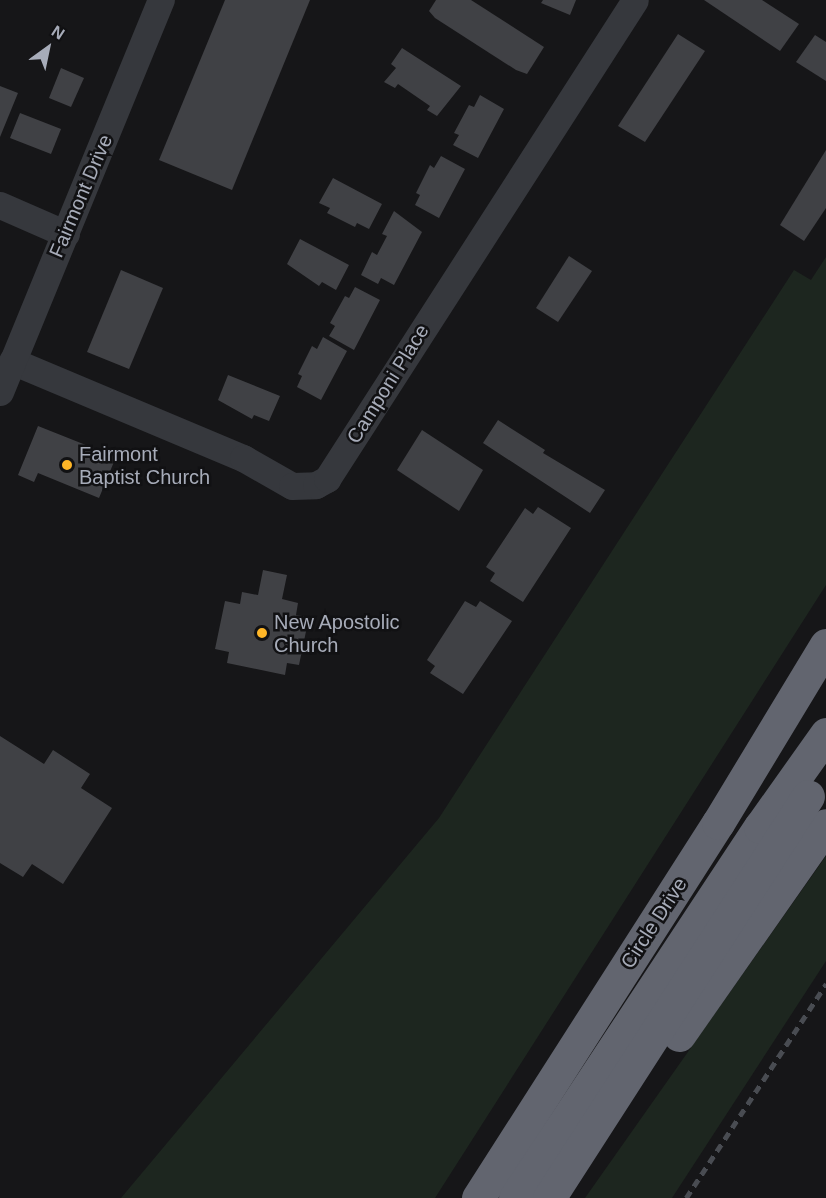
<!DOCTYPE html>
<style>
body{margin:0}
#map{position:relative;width:826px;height:1198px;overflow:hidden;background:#161618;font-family:Arial,sans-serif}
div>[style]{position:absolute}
.green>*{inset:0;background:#1d261f}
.building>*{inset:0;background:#404145}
.minor>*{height:27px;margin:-13.5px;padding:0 13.5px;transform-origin:13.5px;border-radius:13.5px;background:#36383d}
.highway>*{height:33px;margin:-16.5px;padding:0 16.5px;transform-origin:16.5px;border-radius:16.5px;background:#62656f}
.rail>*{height:4.5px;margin-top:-2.25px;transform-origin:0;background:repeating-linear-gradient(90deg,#494c52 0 8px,transparent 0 14px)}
.dots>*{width:16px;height:16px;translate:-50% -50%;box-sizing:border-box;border:3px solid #111113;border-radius:50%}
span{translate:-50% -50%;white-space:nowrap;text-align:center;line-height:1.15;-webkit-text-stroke:5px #111113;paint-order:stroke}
.street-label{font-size:20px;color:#a7acb9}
.poi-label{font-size:20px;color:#a7acb9}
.left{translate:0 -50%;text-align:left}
.north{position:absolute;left:18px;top:18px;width:60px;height:60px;-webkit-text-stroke:4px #111113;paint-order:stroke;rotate:33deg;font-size:16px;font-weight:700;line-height:24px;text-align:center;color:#a7acb9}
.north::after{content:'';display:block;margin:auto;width:21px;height:27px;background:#a7acb9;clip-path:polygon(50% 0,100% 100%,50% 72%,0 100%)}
</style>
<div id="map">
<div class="green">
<i style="clip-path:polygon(826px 257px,826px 585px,435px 1198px,121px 1198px,439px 818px,794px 270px,811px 280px)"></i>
<i style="clip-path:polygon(826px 856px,826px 961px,672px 1198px,585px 1198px)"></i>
</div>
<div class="building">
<i style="clip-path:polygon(225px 0,310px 0,232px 190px,159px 160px)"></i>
<i style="clip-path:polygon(436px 0,471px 0,544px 47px,527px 74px,516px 70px,435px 18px,429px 11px)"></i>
<i style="clip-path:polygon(543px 0,576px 0,570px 15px,541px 3px)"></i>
<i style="clip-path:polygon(704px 0,762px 0,799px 24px,780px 51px)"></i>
<i style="clip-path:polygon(678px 34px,705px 51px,645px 142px,618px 126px)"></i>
<i style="clip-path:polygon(815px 35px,826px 42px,826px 81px,796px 62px)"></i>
<i style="clip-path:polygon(402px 48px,461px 86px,437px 116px,427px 110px,430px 106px,398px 84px,395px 88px,384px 82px,396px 68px,391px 64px)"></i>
<i style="clip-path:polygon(61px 68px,84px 78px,71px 107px,49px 98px)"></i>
<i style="clip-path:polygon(0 86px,18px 93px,0 137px)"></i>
<i style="clip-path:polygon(480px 95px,504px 109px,478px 158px,453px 145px,459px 135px,454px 133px,469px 105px,474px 107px)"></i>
<i style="clip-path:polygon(20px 113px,61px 129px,51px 154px,10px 138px)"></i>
<i style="clip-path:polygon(826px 150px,826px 208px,804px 241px,780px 225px)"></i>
<i style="clip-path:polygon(441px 156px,465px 169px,439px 218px,415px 205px,420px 195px,416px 193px,430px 165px,434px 168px)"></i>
<i style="clip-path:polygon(333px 178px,382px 204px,369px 229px,357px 223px,355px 227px,327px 213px,330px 208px,319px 203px)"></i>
<i style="clip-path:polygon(394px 211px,422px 232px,394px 285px,381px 278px,378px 284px,361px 275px,372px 252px,377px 255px,387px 236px,382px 234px)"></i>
<i style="clip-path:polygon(300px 239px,349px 265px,336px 290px,322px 282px,319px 286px,287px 264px)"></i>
<i style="clip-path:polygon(569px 256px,592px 271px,558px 322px,536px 308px)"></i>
<i style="clip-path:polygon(121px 270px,163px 288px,129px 369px,87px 352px)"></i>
<i style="clip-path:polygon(355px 287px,380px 300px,354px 350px,329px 336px,335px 326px,330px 323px,345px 296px,349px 298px)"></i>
<i style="clip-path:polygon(323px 337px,347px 351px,321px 400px,297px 387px,302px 376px,298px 374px,312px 346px,317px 349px)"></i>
<i style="clip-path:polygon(228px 375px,280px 396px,269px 421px,254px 415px,252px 419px,218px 400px)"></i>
<i style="clip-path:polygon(498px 420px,545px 450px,543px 453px,605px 490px,590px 513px,483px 443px)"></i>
<i style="clip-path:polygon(38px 426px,116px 457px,99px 498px,38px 473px,34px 482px,18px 475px)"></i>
<i style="clip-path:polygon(422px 430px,483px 470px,459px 511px,397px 470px)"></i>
<i style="clip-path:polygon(538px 507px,571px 528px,523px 602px,490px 581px,495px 573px,486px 567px,525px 508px,533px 514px)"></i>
<i style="clip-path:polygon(263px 570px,287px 575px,282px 599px,298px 603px,296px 615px,309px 617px,299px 665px,287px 663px,285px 675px,227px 663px,229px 652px,215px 649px,225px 601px,240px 604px,242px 592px,258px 595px)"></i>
<i style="clip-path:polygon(465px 601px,476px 607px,480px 601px,512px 621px,463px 694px,430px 673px,435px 666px,427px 660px)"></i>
<i style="clip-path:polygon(0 736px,44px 764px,53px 750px,90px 774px,81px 788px,112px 808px,63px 884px,32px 864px,23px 877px,0 863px)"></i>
</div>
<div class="minor">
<i style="left:0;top:205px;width:72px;rotate:23.7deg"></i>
<i style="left:12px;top:361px;width:251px;rotate:22.8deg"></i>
<i style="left:243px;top:458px;width:56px;rotate:29.7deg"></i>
<i style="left:292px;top:486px;width:24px;rotate:-2deg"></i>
<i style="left:316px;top:485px;width:13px;rotate:-29deg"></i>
<i style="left:327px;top:479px;width:569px;rotate:-57.26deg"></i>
<i style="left:0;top:392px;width:424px;rotate:-67.7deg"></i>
</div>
<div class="highway">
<i style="left:679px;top:1035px;width:256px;rotate:-55deg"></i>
<i style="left:478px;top:1198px;width:445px;rotate:-57.4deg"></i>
<i style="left:718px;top:823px;width:208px;rotate:-58.8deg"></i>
<i style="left:515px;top:1198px;width:445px;rotate:-56.6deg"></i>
<i style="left:760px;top:827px;width:114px;rotate:-54.6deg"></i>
<i style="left:549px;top:1198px;width:478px;rotate:-57.2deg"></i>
</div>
<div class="rail">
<i style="left:686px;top:1198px;width:256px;rotate:-56.8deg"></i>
</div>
<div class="dots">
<i style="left:67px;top:465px;background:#ffb627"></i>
<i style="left:262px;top:633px;background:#ffb627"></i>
</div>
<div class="street-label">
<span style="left:81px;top:196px;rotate:-67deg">Fairmont Drive</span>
<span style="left:388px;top:384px;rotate:-58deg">Camponi Place</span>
<span style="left:654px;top:923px;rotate:-57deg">Circle Drive</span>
</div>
<div class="poi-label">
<span class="left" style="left:79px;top:466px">Fairmont<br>Baptist Church</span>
<span class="left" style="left:274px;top:634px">New Apostolic<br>Church</span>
</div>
<div class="north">N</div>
</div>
